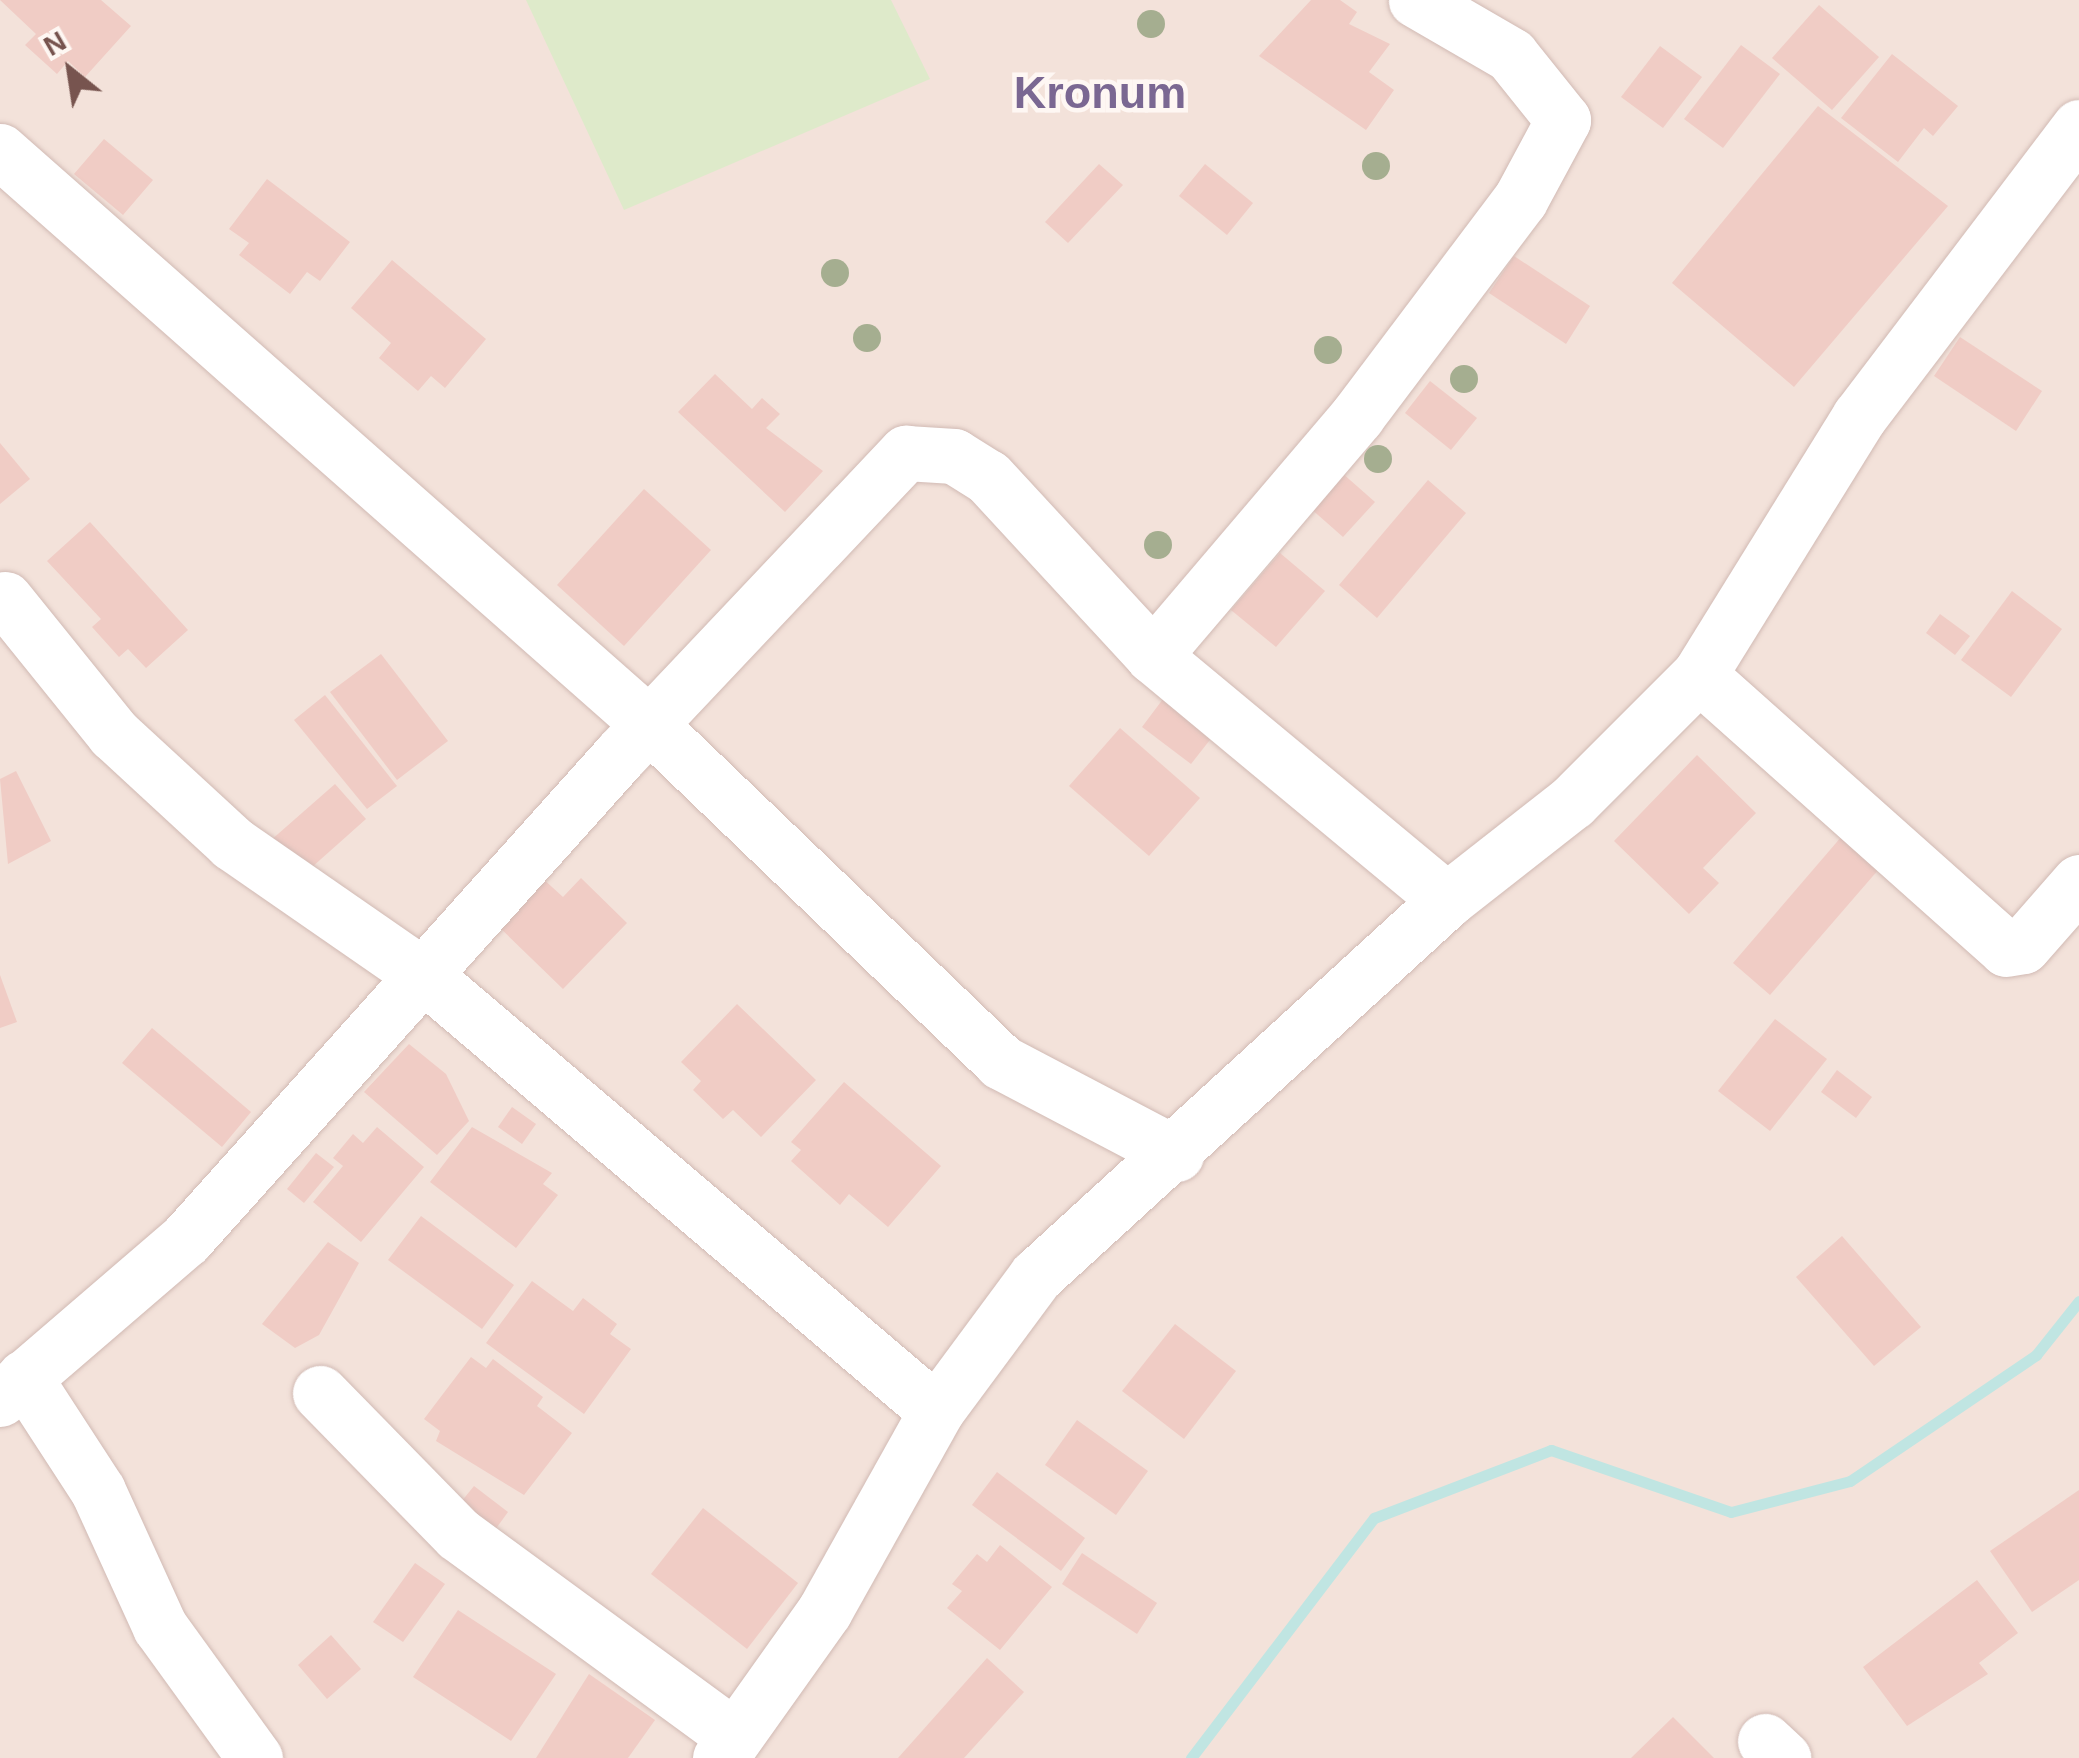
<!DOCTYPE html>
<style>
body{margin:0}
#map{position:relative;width:2079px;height:1758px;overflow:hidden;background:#fcf2ec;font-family:Arial,sans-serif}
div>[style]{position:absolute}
.residential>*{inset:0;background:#f3e2da}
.green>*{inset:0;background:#deeaca}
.stream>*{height:11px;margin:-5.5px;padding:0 5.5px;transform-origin:5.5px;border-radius:5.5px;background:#c0e5e2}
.building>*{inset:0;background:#f0ccc5}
.roads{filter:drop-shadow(0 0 2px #d1bab4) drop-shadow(0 0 2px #d1bab4)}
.minor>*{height:55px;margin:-27.5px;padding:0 27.5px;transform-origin:27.5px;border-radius:27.5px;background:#fff}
.trees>*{width:28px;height:28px;margin:-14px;border-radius:50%;background:#a5ae90}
span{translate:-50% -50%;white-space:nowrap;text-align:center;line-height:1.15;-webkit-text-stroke:9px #fef7f3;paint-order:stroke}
.district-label{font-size:45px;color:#7a6792;font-weight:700}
.north{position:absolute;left:20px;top:20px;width:100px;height:100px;-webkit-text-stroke:8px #fef7f3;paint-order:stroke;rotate:330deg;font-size:28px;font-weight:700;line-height:40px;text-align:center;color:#77544f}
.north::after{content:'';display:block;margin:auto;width:35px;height:45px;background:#77544f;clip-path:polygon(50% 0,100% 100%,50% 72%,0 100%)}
</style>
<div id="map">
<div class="residential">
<i style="clip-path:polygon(0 0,2079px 0,2079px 1758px,0 1758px)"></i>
</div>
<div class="green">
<i style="clip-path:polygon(526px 0,891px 0,930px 79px,624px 210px)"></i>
</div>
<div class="stream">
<i style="left:1191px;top:1758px;width:302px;rotate:-52.7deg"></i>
<i style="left:1374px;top:1518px;width:190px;rotate:-21deg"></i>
<i style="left:1551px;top:1450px;width:190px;rotate:19deg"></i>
<i style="left:1731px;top:1512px;width:123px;rotate:-14.6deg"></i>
<i style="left:1850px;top:1481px;width:225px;rotate:-34.1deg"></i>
<i style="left:2036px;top:1355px;width:69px;rotate:-51.5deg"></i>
</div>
<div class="building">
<i style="clip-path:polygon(0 0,101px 0,131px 26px,85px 77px,68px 61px,57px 74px,25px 45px,36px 34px)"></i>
<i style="clip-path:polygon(1311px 0,1340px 0,1357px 12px,1349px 24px,1390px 44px,1369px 72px,1394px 90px,1366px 130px,1259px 56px)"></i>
<i style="clip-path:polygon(1819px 5px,1879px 57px,1832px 110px,1772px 58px)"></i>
<i style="clip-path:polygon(1741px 45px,1780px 74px,1723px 148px,1684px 119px)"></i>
<i style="clip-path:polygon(1660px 46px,1702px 77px,1663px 128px,1621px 97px)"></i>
<i style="clip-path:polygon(1892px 54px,1958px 106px,1933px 136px,1924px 128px,1898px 162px,1841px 118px)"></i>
<i style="clip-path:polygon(1818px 106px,1948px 206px,1794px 387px,1672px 283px)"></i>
<i style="clip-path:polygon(104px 139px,153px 180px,123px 215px,74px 174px)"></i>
<i style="clip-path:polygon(1099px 164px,1123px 185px,1068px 243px,1045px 222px)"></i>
<i style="clip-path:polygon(1205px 164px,1253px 203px,1227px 235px,1179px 196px)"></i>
<i style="clip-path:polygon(267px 179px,350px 242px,320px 281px,307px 272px,290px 294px,239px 255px,249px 243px,229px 229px)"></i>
<i style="clip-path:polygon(1514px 256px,1590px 306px,1566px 344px,1489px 293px)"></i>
<i style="clip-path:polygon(392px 260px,486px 339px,445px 388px,431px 376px,418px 391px,379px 358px,391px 343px,351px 308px)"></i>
<i style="clip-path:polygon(1960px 337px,2042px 391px,2016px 431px,1934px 376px)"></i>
<i style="clip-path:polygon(715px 374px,752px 409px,762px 398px,780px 414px,766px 428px,823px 471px,785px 512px,678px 412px)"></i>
<i style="clip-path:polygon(1430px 381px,1477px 418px,1451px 450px,1405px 413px)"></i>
<i style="clip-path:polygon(0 443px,30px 479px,0 504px)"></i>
<i style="clip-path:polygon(1333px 465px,1375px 502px,1343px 537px,1301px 500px)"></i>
<i style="clip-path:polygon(1428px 480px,1466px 513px,1377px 618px,1339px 585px)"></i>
<i style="clip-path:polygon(644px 489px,711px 550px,624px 646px,557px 585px)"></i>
<i style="clip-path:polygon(90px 522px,188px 630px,146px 668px,128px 649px,119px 657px,92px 627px,101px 619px,47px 561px)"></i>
<i style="clip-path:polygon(1280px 553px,1325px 591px,1276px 647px,1231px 610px)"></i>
<i style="clip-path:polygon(2012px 591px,2062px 629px,2011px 697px,1961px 660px)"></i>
<i style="clip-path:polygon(1940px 614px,1970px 636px,1955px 655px,1926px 633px)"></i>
<i style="clip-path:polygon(381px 654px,448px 741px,397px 780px,330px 692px)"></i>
<i style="clip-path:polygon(325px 695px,397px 786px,367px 809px,294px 720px)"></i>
<i style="clip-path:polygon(1163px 699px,1213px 736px,1191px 764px,1142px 727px)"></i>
<i style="clip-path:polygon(1120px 728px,1200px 798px,1149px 856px,1069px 786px)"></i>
<i style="clip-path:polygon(1697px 755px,1756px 813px,1703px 868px,1719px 883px,1689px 914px,1614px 841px)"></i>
<i style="clip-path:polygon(16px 771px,51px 841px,8px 864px,0 779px)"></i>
<i style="clip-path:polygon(335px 784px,366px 819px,302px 876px,270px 841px)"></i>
<i style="clip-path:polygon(1842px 836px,1879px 869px,1770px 995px,1733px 963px)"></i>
<i style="clip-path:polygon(541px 877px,563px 897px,581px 878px,627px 923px,563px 989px,496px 924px)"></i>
<i style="clip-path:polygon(0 975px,17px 1022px,0 1028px)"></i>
<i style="clip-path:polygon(737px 1004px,816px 1080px,761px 1137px,733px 1110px,723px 1119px,693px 1090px,701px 1081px,681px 1062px)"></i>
<i style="clip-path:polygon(1775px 1019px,1827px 1059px,1770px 1131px,1718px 1091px)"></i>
<i style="clip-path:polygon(152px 1028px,251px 1112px,222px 1147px,122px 1063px)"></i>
<i style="clip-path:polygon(409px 1044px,446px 1074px,469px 1121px,437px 1155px,364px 1092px)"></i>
<i style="clip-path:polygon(1837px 1070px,1872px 1097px,1856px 1118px,1821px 1092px)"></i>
<i style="clip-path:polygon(844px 1082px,941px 1166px,888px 1227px,849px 1194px,840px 1205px,791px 1161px,801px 1150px,791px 1142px)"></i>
<i style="clip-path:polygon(512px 1107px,536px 1124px,522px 1144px,498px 1127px)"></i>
<i style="clip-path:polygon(377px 1127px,424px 1167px,361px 1242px,313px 1202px,343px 1166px,333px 1158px,353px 1134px,363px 1143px)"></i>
<i style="clip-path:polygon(472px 1127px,552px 1173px,543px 1184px,558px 1195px,516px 1248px,430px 1182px)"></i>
<i style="clip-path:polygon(316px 1153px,334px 1167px,304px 1203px,287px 1189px)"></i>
<i style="clip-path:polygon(421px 1216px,514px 1285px,482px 1329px,388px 1260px)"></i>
<i style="clip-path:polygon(1842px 1236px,1921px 1327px,1874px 1366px,1796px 1277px)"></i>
<i style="clip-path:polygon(328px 1242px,359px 1263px,319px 1335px,295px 1348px,262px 1324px)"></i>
<i style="clip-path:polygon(532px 1281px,573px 1311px,583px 1298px,617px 1324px,610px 1334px,631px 1349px,584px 1414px,486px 1343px)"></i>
<i style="clip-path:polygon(1175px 1324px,1236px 1371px,1184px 1439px,1122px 1391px)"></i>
<i style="clip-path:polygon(471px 1357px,486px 1368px,493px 1359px,543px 1397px,537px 1406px,572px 1433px,524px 1495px,436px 1441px,440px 1431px,424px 1419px)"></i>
<i style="clip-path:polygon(1077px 1420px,1148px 1471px,1116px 1515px,1045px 1465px)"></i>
<i style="clip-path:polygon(997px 1472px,1085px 1538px,1061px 1571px,972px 1505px)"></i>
<i style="clip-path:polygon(474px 1486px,508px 1512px,492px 1534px,457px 1507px)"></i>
<i style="clip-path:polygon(2079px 1490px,2079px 1580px,2032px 1612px,1990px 1551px)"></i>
<i style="clip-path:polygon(703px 1508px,798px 1583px,747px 1649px,651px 1574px)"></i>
<i style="clip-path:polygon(1000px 1545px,1052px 1587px,1000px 1650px,947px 1608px,962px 1591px,952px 1584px,977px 1554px,987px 1562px)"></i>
<i style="clip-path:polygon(1082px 1553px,1157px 1603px,1137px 1634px,1062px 1584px)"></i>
<i style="clip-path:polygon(415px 1563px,445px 1584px,403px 1642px,373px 1622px)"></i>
<i style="clip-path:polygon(1977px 1580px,2018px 1633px,1979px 1663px,1988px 1674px,1907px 1726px,1863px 1667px)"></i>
<i style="clip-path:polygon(458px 1610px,556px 1674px,511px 1741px,413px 1677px)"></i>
<i style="clip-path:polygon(331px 1635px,361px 1669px,327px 1699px,298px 1665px)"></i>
<i style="clip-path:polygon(987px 1658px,1024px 1692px,964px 1758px,898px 1758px)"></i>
<i style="clip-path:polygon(589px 1674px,655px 1720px,628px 1758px,536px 1758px)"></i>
<i style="clip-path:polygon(1673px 1717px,1714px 1758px,1631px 1758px)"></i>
</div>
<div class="roads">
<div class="minor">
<i style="left:0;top:151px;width:867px;rotate:41.45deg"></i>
<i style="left:650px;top:725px;width:487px;rotate:43.8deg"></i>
<i style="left:1001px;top:1062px;width:198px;rotate:27.7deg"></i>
<i style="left:5px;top:599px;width:174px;rotate:51.1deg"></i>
<i style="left:114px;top:734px;width:161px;rotate:42.7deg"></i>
<i style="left:232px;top:843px;width:237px;rotate:34.7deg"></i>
<i style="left:427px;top:978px;width:668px;rotate:40.39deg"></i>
<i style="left:1153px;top:656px;width:315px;rotate:-49.6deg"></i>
<i style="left:1357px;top:416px;width:271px;rotate:-53deg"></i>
<i style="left:1520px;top:200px;width:91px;rotate:-61.7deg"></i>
<i style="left:1563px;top:120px;width:83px;rotate:-128.7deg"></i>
<i style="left:1511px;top:55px;width:110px;rotate:-149.9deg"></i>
<i style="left:1699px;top:675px;width:411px;rotate:41.7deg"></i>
<i style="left:2006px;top:949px;width:17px;rotate:-10deg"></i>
<i style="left:2023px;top:946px;width:85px;rotate:-48.8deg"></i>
<i style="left:24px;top:1377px;width:136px;rotate:57deg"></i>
<i style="left:98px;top:1491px;width:149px;rotate:65.5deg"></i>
<i style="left:160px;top:1627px;width:162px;rotate:54.1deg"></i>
<i style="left:320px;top:1393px;width:197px;rotate:45.6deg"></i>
<i style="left:458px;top:1534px;width:343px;rotate:36.2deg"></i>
<i style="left:0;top:1399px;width:245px;rotate:-40.7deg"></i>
<i style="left:186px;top:1239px;width:651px;rotate:-48.11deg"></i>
<i style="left:621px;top:754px;width:415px;rotate:-46.6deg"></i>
<i style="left:906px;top:453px;width:48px;rotate:3.6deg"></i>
<i style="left:954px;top:456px;width:40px;rotate:32deg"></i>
<i style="left:988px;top:477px;width:243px;rotate:47.3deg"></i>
<i style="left:1153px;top:656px;width:382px;rotate:39.7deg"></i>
<i style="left:1765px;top:1741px;width:25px;rotate:43deg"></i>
<i style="left:720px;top:1758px;width:181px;rotate:-54.6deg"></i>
<i style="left:825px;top:1610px;width:228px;rotate:-60.8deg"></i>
<i style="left:936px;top:1411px;width:168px;rotate:-53.5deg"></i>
<i style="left:1036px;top:1276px;width:557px;rotate:-42.45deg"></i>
<i style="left:1447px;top:900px;width:159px;rotate:-38.1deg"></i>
<i style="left:1572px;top:802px;width:180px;rotate:-45deg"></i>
<i style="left:1699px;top:675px;width:304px;rotate:-58.2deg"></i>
<i style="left:1859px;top:417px;width:364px;rotate:-52.8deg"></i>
</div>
</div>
<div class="trees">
<i style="left:1151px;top:24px"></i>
<i style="left:1376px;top:166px"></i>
<i style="left:835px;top:273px"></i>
<i style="left:867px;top:338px"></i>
<i style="left:1328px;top:350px"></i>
<i style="left:1464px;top:379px"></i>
<i style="left:1378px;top:459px"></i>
<i style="left:1158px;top:545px"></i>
</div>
<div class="district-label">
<span style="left:1100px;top:93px">Kronum</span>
</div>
<div class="north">N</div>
</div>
